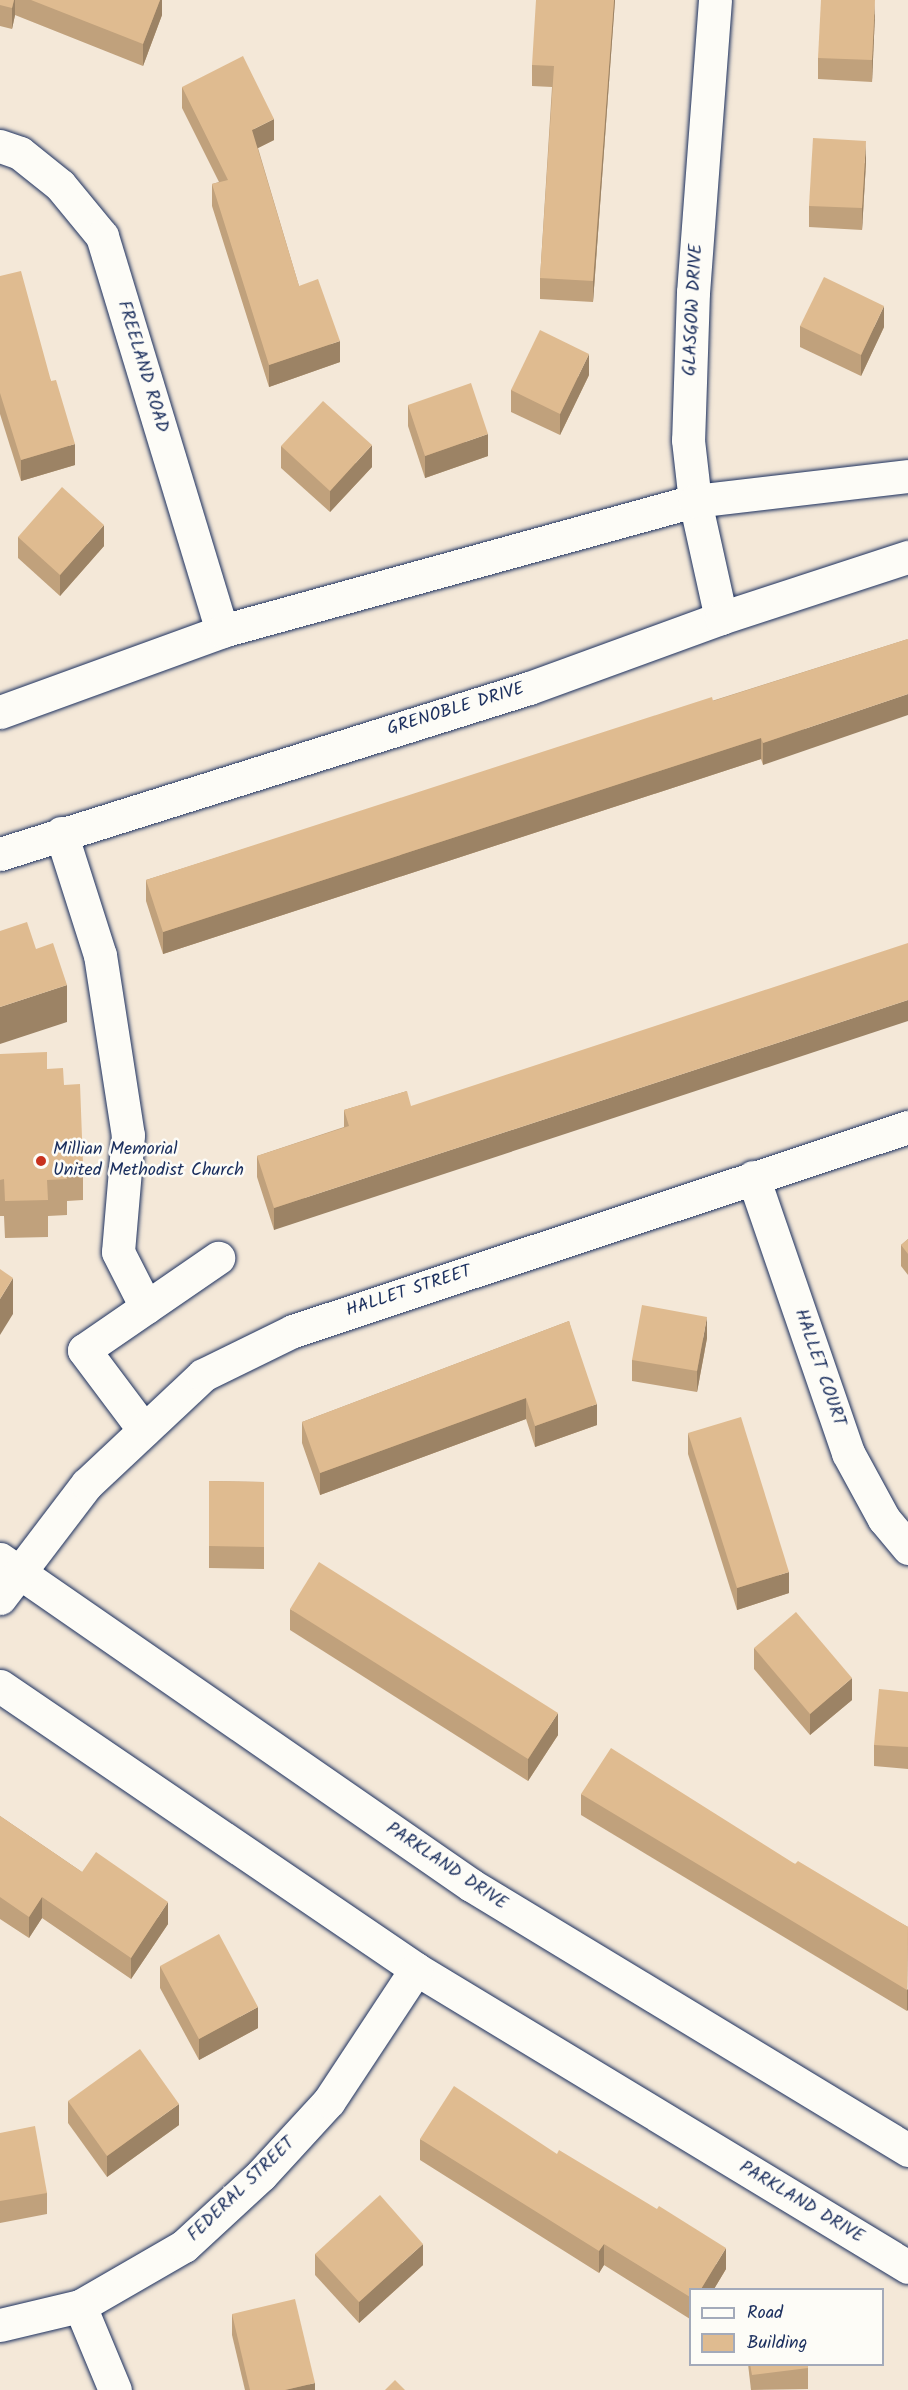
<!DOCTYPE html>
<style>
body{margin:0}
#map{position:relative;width:908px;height:2390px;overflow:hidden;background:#f4e8d8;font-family:Kalam,sans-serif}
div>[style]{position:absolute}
.roads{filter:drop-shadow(0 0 2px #1b2f5e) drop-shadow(0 0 2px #1b2f5e)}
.minor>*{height:33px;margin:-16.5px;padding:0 16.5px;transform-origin:16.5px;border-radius:16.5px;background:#fdfcf7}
.wall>*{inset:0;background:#c0a17c}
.shaded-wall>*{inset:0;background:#9c8365}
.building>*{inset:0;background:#dfbb90}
.dots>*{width:16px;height:16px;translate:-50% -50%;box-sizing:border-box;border:3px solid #fdfcf7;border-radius:50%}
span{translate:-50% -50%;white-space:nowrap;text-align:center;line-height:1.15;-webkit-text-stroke:5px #fdfcf7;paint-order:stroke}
.street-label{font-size:18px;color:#1b2f5e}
.poi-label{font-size:18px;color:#1b2f5e}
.left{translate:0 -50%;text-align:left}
.legend{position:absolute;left:689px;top:2288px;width:195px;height:78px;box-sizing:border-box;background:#fdfcf7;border:2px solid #a3aaba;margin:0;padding:8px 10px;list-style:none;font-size:18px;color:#1b2f5e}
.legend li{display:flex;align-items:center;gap:12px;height:30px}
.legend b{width:30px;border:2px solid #a3aaba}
</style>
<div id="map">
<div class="roads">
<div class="minor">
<i style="left:715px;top:0;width:293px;rotate:94.3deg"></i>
<i style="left:693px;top:292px;width:148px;rotate:91.9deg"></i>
<i style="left:688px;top:440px;width:61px;rotate:83.5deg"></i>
<i style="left:695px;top:501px;width:120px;rotate:77.5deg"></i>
<i style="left:0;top:146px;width:21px;rotate:19deg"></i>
<i style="left:20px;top:153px;width:51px;rotate:38.7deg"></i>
<i style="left:60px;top:185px;width:66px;rotate:50.5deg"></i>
<i style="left:102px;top:236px;width:413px;rotate:73.1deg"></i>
<i style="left:0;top:712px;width:236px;rotate:-20deg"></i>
<i style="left:222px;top:631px;width:491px;rotate:-15.4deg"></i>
<i style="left:695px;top:501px;width:214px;rotate:-6.7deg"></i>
<i style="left:61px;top:833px;width:128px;rotate:72.3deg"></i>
<i style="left:100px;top:955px;width:182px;rotate:81.2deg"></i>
<i style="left:128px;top:1135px;width:117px;rotate:94.9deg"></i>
<i style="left:118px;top:1252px;width:62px;rotate:63deg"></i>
<i style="left:0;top:854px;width:554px;rotate:-17.42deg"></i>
<i style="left:529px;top:688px;width:204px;rotate:-20deg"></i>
<i style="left:721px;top:618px;width:197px;rotate:-18.1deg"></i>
<i style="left:753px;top:1177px;width:292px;rotate:71deg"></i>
<i style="left:848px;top:1453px;width:75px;rotate:61.4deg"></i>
<i style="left:884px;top:1519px;width:38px;rotate:50deg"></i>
<i style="left:144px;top:1430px;width:100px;rotate:-126.9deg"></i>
<i style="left:84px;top:1350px;width:163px;rotate:-34.5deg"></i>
<i style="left:0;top:1559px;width:573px;rotate:34.69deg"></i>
<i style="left:471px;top:1885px;width:511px;rotate:31.23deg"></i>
<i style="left:0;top:1598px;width:143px;rotate:-52.7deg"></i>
<i style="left:87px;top:1484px;width:159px;rotate:-43.2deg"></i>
<i style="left:203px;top:1375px;width:100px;rotate:-26.1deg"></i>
<i style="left:293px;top:1331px;width:648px;rotate:-18.35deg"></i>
<i style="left:0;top:1686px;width:503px;rotate:34.23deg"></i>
<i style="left:416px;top:1969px;width:575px;rotate:31.2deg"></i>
<i style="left:80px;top:2306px;width:91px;rotate:67.4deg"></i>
<i style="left:0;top:2325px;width:82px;rotate:-13.4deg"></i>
<i style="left:80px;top:2306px;width:120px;rotate:-30deg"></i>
<i style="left:184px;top:2246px;width:105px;rotate:-42.7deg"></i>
<i style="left:261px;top:2175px;width:100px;rotate:-47.4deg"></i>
<i style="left:329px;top:2101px;width:158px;rotate:-56.6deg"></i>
</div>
</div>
<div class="wall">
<i style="clip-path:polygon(0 0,162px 0,162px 15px,143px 66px,15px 15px,12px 29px,0 26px)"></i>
<i style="clip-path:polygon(615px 0,593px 302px,540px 299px,540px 278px,552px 87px,532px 86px,532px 65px)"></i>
<i style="clip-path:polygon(875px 14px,872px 82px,818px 79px,818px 58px)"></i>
<i style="clip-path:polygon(182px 87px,274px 140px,258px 148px,299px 286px,340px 362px,269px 387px,212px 206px,212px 184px,219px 182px,182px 108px)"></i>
<i style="clip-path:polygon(866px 162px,862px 230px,809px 227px,809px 206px)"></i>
<i style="clip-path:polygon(0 276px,51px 381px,75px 465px,21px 481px,0 414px)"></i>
<i style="clip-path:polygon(800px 326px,884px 327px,861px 376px,800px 347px)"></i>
<i style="clip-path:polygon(589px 375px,560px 435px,511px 412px,511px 390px)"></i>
<i style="clip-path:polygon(408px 405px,488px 456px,425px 478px,408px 426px)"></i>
<i style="clip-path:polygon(281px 446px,372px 467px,330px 512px,281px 468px)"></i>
<i style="clip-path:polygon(18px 537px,104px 546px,60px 596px,18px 558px)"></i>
<i style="clip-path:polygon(908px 639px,763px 765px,761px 759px,163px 954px,146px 901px,146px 880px)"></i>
<i style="clip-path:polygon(0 1054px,47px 1069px,64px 1085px,83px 1164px,83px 1200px,67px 1201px,67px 1215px,48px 1216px,48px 1237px,5px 1238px,4px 1216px,0 1216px)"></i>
<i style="clip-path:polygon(407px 1091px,274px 1230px,257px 1177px,257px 1156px,344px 1127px,344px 1110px)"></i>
<i style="clip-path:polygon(908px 1239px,908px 1275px,901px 1266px,901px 1245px)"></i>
<i style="clip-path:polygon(569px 1321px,597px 1425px,535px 1447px,526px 1419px,320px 1495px,302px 1443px,302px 1422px)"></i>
<i style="clip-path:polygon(707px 1338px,697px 1392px,632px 1381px,632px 1360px)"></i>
<i style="clip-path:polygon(688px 1433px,789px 1593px,737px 1610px,688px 1454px)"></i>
<i style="clip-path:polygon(209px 1481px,264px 1482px,264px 1569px,209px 1568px)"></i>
<i style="clip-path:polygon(290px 1609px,558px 1735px,528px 1781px,290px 1630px)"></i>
<i style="clip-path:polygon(754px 1648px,852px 1700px,810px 1735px,754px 1669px)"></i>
<i style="clip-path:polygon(908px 1692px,908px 1769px,874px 1766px,874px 1745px)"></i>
<i style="clip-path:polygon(581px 1794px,795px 1864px,908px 1927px,907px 2011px,581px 1815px)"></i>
<i style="clip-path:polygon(0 1816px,82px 1872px,168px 1924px,131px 1979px,42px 1918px,29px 1938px,0 1919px)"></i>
<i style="clip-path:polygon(160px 1966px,258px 2028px,199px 2060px,160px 1988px)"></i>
<i style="clip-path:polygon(68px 2101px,179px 2125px,107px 2177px,68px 2123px)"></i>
<i style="clip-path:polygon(0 2133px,47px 2193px,47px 2214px,0 2223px)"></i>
<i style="clip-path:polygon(420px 2139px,726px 2269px,714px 2289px,690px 2289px,690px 2319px,604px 2265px,599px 2273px,420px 2160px)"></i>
<i style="clip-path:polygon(315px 2254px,423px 2265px,359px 2323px,315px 2275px)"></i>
<i style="clip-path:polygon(232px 2314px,315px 2390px,245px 2390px,232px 2335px)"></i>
<i style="clip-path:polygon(748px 2364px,808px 2364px,808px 2389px,751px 2390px)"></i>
</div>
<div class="shaded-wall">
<i style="clip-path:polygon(14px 0,15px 0,15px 15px,12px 29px,12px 8px)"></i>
<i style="clip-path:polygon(160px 0,162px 0,162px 15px,143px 66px,143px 44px)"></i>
<i style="clip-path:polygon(614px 0,615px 0,593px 302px,593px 281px)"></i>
<i style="clip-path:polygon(875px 0,875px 14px,872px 82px,872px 60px)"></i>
<i style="clip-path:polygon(274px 119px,274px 140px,252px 151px,252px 130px)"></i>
<i style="clip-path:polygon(866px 141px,866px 162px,862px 230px,862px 208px)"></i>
<i style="clip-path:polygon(884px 306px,884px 327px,861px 376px,861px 355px)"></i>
<i style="clip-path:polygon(340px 341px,340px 362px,269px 387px,269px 365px)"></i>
<i style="clip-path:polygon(589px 354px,589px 375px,560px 435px,560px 414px)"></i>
<i style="clip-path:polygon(488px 434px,488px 456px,425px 478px,425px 456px)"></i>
<i style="clip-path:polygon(75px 444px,75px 465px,21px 481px,21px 460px)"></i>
<i style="clip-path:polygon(372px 445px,372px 467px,330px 512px,330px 491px)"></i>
<i style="clip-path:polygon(104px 525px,104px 546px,60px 596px,60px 575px)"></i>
<i style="clip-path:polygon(908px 694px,908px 715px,763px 765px,763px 743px)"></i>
<i style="clip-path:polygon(761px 738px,761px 759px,163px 954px,163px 932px)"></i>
<i style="clip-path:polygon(67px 985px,67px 1022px,0 1044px,0 1007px)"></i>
<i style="clip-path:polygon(908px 1000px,908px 1021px,274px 1230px,274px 1208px)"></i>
<i style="clip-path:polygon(13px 1278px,13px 1314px,0 1335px,0 1299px)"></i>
<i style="clip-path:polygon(707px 1317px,707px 1338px,697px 1392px,697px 1371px)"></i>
<i style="clip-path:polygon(526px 1398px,526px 1419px,320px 1495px,320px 1473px)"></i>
<i style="clip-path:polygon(597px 1404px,597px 1425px,535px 1447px,535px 1426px)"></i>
<i style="clip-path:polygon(789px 1572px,789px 1593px,737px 1610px,737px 1588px)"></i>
<i style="clip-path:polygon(852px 1678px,852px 1700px,810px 1735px,810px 1714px)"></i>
<i style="clip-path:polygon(558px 1713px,558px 1735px,528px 1781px,528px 1759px)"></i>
<i style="clip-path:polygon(42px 1897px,42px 1918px,29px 1938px,29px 1917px)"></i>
<i style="clip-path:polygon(168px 1902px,168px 1924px,131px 1979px,131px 1958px)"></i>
<i style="clip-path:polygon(908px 1989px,908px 2010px,907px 2011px,907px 1990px)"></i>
<i style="clip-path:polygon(258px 2007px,258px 2028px,199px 2060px,199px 2039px)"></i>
<i style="clip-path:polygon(179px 2104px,179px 2125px,107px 2177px,107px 2156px)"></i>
<i style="clip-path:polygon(423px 2244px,423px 2265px,359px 2323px,359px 2302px)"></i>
<i style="clip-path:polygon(604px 2244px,604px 2265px,599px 2273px,599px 2251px)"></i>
<i style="clip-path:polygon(726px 2248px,726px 2269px,714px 2289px,701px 2289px)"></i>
<i style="clip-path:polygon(315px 2383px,315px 2390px,285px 2390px)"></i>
</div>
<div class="building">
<i style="clip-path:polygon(0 0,14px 0,12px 8px,0 5px)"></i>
<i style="clip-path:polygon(31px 0,160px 0,143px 44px)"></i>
<i style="clip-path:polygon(536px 0,614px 0,593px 281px,540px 278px,554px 66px,532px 65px)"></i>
<i style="clip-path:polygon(821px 0,875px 0,872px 60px,818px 58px)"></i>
<i style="clip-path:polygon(243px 56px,274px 119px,252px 130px,299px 286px,318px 279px,340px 341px,269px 365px,212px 184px,228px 180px,182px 87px)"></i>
<i style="clip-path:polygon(813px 138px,866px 141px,862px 208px,809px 206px)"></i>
<i style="clip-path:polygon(21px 271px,51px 381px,56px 380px,75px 444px,21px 460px,0 393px,0 276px)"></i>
<i style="clip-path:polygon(824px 277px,884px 306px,861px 355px,800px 326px)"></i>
<i style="clip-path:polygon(540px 330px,589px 354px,560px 414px,511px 390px)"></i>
<i style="clip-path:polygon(471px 383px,488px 434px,425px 456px,408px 405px)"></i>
<i style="clip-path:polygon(323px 401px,372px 445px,330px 491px,281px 446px)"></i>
<i style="clip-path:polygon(62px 487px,104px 525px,60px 575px,18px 537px)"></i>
<i style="clip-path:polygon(908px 639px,908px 694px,763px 743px,761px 738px,163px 932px,146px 880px,712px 697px,713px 701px)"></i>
<i style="clip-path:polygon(27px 922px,36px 949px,53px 943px,67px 985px,0 1007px,0 931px)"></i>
<i style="clip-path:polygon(908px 943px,908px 1000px,274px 1208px,257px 1156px,349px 1126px,344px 1110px,407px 1091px,411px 1106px)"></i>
<i style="clip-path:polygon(47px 1052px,47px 1069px,63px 1068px,64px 1085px,80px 1084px,83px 1164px,66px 1164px,67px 1179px,47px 1180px,48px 1200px,5px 1201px,4px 1179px,0 1180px,0 1054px)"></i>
<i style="clip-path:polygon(908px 1239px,908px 1254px,901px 1245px)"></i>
<i style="clip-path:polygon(0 1269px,13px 1278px,0 1299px)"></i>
<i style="clip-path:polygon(642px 1305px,707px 1317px,697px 1371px,632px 1360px)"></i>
<i style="clip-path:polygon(569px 1321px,597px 1404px,535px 1426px,526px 1398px,320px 1473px,302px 1422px)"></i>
<i style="clip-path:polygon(741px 1417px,789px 1572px,737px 1588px,688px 1433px)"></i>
<i style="clip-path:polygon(209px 1481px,264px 1482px,264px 1547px,209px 1546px)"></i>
<i style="clip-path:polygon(319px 1562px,558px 1713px,528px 1759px,290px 1609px)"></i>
<i style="clip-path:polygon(796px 1612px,852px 1678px,810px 1714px,754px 1648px)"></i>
<i style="clip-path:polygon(879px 1689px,908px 1692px,908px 1747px,874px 1745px)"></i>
<i style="clip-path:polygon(611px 1748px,795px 1864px,798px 1861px,908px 1927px,907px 1990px,581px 1794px)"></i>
<i style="clip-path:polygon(0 1816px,82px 1872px,96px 1852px,168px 1902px,131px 1958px,42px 1897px,29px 1917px,0 1897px)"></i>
<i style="clip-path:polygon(219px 1934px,258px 2007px,199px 2039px,160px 1966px)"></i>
<i style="clip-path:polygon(140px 2049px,179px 2104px,107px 2156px,68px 2101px)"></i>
<i style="clip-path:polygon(454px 2086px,557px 2154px,559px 2150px,657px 2209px,659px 2206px,726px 2248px,701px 2289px,690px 2289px,690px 2297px,604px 2244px,599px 2251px,420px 2139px)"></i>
<i style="clip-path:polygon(35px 2126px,47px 2193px,0 2201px,0 2133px)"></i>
<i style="clip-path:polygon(380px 2195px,423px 2244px,359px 2302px,315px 2254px)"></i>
<i style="clip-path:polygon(295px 2299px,315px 2383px,285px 2390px,250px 2390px,232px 2314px)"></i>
<i style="clip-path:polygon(750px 2364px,808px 2364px,808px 2368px,752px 2375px)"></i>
<i style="clip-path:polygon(395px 2380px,405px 2390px,385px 2390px)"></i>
</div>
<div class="dots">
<i style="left:41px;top:1161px;background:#c8321e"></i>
</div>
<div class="street-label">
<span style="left:694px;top:310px;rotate:-87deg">GLASGOW DRIVE</span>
<span style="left:142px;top:367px;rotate:73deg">FREELAND ROAD</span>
<span style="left:456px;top:710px;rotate:-17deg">GRENOBLE DRIVE</span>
<span style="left:409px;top:1292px;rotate:-18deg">HALLET STREET</span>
<span style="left:819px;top:1368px;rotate:71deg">HALLET COURT</span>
<span style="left:446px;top:1867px;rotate:34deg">PARKLAND DRIVE</span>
<span style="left:242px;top:2190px;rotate:-44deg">FEDERAL STREET</span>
<span style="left:801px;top:2203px;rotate:31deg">PARKLAND DRIVE</span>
</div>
<div class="poi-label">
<span class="left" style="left:53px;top:1161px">Millian Memorial<br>United Methodist Church</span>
</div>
<ul class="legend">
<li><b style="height:8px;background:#fdfcf7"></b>Road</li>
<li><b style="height:16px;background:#dfbb90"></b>Building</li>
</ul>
</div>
